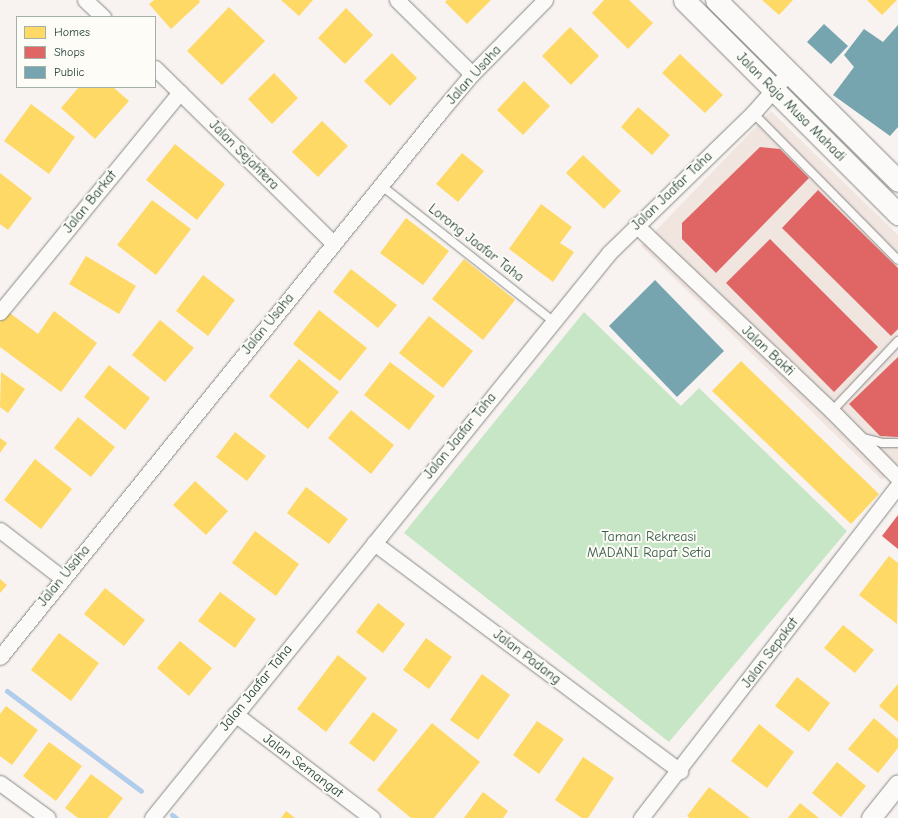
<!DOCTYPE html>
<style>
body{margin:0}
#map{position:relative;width:898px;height:818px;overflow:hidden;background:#f8f3f0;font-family:"Comic Neue",sans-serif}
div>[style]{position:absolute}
.built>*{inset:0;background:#f1e5e0}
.green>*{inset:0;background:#c7e6c5}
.homes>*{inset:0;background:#ffd966}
.shops>*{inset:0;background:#e06666}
.public>*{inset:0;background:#76a5af}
.stream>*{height:5px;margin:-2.5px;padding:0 2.5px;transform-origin:2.5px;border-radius:2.5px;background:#b0cdec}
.roads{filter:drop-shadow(0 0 1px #868986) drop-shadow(0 0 1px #868986)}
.service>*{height:8px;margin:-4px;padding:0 4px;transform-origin:4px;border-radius:4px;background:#fbfaf8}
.minor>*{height:15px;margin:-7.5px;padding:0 7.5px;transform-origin:7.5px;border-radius:7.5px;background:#fbfaf8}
.tertiary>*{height:19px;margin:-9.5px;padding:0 9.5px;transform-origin:9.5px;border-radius:9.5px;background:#fbfaf8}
.secondary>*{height:21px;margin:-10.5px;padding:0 10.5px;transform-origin:10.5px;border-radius:10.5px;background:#fbfaf8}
span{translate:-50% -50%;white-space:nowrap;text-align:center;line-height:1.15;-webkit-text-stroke:4px #fdfcf7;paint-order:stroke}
.street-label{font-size:14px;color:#1f3d34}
.park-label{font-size:14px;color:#395d4a}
.legend{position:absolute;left:16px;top:16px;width:140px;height:72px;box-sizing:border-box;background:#fdfcf7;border:1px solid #a4b0a9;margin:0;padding:5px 7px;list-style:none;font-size:12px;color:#1f3d34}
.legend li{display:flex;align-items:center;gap:8px;height:20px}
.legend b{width:20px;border:1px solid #a4b0a9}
</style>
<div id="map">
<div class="built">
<i style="clip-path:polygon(771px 111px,898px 235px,898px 464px,882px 480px,641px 246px)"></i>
</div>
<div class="green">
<i style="clip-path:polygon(584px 312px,681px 406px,699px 388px,847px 531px,669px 742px,404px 533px)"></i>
</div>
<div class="homes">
<i style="clip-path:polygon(154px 0,199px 0,200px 2px,171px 29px,149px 4px)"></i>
<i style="clip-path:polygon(281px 0,313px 0,299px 16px)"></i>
<i style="clip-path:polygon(447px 0,491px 0,467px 24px,445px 2px)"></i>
<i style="clip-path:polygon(604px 0,629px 0,653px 23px,628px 49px,592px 13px)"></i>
<i style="clip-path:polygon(762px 0,793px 0,779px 15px)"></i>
<i style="clip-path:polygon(867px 0,897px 0,882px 15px)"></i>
<i style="clip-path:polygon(229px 7px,265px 41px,222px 85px,187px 51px)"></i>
<i style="clip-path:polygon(346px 8px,373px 35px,345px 64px,318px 38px)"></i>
<i style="clip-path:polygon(570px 27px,599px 56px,571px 85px,542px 56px)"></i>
<i style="clip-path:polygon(392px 53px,417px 78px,390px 106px,364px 81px)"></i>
<i style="clip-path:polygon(680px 54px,723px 95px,705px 113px,662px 73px)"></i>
<i style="clip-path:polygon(274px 73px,298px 98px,272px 124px,248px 99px)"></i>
<i style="clip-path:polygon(524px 81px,550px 106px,523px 135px,497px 110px)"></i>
<i style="clip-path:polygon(79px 87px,113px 87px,129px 101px,95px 139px,61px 108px)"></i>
<i style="clip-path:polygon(31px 104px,75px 137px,49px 174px,4px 141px)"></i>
<i style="clip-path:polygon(638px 107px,670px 135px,652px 155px,621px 127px)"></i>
<i style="clip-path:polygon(322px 121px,348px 146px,318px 177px,292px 152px)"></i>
<i style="clip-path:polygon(175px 144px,225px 184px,197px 220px,146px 180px)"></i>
<i style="clip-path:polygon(462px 153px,484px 171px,458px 202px,436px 184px)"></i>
<i style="clip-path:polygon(583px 155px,621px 191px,604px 209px,566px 173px)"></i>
<i style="clip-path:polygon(0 173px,32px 198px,8px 230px,0 224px)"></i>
<i style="clip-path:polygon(152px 200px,191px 229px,156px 275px,117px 245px)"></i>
<i style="clip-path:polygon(541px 204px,572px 227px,560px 243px,574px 252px,553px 282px,509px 249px)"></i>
<i style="clip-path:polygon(406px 218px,449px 251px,423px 285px,380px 253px)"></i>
<i style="clip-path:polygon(86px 256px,136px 286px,119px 314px,69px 284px)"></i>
<i style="clip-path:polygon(464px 259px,515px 300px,483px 340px,432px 299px)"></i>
<i style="clip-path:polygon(351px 269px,397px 305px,378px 328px,333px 292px)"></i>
<i style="clip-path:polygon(203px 275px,235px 300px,208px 336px,176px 311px)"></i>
<i style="clip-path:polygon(319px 310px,367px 348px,340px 381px,293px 344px)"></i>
<i style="clip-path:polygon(7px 311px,38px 334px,54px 311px,97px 343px,61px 392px,0 347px,0 322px)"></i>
<i style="clip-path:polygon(429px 316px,473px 351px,443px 388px,399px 353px)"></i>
<i style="clip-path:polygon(160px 320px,194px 348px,165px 382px,132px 355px)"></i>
<i style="clip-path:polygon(299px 359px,339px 392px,308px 429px,269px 396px)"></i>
<i style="clip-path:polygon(741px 361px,879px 494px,851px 524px,712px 391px)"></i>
<i style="clip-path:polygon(390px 362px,435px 396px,409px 430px,364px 395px)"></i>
<i style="clip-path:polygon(109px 365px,150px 398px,125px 430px,84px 397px)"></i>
<i style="clip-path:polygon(1px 372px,25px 389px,8px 413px,0 407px)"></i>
<i style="clip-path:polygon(351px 410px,394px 445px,371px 474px,328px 438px)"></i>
<i style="clip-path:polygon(78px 417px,115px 447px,91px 477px,54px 448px)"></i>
<i style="clip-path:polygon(235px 432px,266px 456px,247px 481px,216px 457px)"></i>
<i style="clip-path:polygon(0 438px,7px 443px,0 453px)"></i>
<i style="clip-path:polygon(35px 459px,72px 489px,41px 529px,4px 500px)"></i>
<i style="clip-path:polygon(195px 481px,228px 511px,206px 535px,173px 505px)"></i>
<i style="clip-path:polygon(306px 487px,348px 519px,329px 544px,287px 513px)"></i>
<i style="clip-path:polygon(255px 531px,299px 564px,276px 596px,232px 563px)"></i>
<i style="clip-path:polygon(889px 556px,898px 563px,897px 624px,859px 595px)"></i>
<i style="clip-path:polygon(0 579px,7px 585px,0 593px)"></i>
<i style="clip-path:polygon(105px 588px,145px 620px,124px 646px,84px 614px)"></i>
<i style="clip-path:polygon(220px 592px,256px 619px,235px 648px,198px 621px)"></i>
<i style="clip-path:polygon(378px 603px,405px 624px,383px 653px,356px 632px)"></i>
<i style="clip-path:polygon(843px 625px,874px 650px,855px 673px,824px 648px)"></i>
<i style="clip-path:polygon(59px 633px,99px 663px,71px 701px,31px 670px)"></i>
<i style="clip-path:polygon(426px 638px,452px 657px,429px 689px,403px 670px)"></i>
<i style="clip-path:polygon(180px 641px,212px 668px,189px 696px,157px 668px)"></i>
<i style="clip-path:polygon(338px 655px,367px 678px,326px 732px,297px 709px)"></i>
<i style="clip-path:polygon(482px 674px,510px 695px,478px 740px,450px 720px)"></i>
<i style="clip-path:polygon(797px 677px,830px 703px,809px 732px,775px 706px)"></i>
<i style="clip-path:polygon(898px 684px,898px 722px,879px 706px)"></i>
<i style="clip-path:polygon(6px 706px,38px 730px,12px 765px,0 756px,0 714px)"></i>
<i style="clip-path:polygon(373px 712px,398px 730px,374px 762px,349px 743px)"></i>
<i style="clip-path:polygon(874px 718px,898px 739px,898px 748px,878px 773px,848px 749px)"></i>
<i style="clip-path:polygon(537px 721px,564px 739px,539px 774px,513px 755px)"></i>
<i style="clip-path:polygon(432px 723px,480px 762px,434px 818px,411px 818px,377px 790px)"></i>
<i style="clip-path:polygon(759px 724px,794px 752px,767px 788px,731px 761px)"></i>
<i style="clip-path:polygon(49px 742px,82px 766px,56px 801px,23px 776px)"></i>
<i style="clip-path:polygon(583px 757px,614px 778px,588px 818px,582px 818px,555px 800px)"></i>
<i style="clip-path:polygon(837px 762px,866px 786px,841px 817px,812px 793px)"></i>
<i style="clip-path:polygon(91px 774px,123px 798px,108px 818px,78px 818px,65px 808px)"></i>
<i style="clip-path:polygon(709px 787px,750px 818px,690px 818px,687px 816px)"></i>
<i style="clip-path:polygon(483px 792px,508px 811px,503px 818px,464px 818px)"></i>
<i style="clip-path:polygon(800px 803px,819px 818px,788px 818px)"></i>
<i style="clip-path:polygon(286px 811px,295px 818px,281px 818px)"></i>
</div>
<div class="shops">
<i style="clip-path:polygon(760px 147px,780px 149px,809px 178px,716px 273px,682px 239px,682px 223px)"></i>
<i style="clip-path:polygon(818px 190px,898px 268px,898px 329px,891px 336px,782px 228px)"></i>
<i style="clip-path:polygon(770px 239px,878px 347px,834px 392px,726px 283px)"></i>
<i style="clip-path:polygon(898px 357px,898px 437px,880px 436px,849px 404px)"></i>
<i style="clip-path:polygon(898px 515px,898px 549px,882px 536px)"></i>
</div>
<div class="public">
<i style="clip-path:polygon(824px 24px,848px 46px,831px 64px,807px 42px)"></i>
<i style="clip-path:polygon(898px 25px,898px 127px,890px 136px,833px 95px,854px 67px,844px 55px,864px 29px,883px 42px)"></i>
<i style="clip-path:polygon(655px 280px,724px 351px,677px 397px,609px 326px)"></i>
</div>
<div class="stream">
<i style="left:7px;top:691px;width:167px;rotate:36.7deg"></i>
<i style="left:172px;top:815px;width:5px;rotate:37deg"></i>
</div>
<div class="roads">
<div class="service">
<i style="left:753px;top:113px;width:206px;rotate:45.4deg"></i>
<i style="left:382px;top:186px;width:218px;rotate:38.3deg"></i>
<i style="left:832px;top:411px;width:96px;rotate:-46.7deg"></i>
<i style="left:860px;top:437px;width:23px;rotate:15deg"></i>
<i style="left:882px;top:443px;width:16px"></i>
</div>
<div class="minor">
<i style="left:85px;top:0;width:25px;rotate:43deg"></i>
<i style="left:397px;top:0;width:105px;rotate:44.6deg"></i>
<i style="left:155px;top:68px;width:250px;rotate:44.5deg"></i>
<i style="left:636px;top:225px;width:270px;rotate:43.5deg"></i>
<i style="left:832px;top:411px;width:94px;rotate:45.4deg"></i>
<i style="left:0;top:312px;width:284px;rotate:-50.7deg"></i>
<i style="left:0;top:530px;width:78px;rotate:37.7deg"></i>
<i style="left:374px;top:543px;width:382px;rotate:36.7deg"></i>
<i style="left:0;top:657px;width:700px;rotate:-51.08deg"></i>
<i style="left:440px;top:112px;width:50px;rotate:-49.9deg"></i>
<i style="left:472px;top:74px;width:104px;rotate:-45.4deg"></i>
<i style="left:235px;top:714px;width:172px;rotate:37.2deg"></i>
<i style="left:0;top:783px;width:59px;rotate:36.1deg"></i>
<i style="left:152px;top:818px;width:727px;rotate:-51.03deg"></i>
<i style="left:609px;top:253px;width:201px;rotate:-44.2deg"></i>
<i style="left:753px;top:113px;width:55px;rotate:-48.7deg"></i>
<i style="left:641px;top:818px;width:420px;rotate:-52.3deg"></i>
</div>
<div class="tertiary">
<i style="left:871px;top:818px;width:43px;rotate:-51.5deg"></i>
</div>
<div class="secondary">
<i style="left:684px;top:0;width:303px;rotate:45deg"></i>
<i style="left:716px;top:0;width:257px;rotate:44.8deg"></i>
</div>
</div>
<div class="street-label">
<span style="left:474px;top:75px;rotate:-48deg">Jalan Usaha</span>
<span style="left:791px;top:107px;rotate:45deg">Jalan Raja Musa Mahadi</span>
<span style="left:244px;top:155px;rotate:45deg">Jalan Sejahtera</span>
<span style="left:672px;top:191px;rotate:-44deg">Jalan Jaafar Taha</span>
<span style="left:90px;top:202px;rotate:-51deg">Jalan Barkat</span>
<span style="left:476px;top:243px;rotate:38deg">Lorong Jaafar Taha</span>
<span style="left:268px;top:324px;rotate:-51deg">Jalan Usaha</span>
<span style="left:768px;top:351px;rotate:43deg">Jalan Bakti</span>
<span style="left:460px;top:436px;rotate:-51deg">Jalan Jaafar Taha</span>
<span style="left:64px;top:576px;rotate:-51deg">Jalan Usaha</span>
<span style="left:770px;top:653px;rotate:-53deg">Jalan Sepakat</span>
<span style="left:527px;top:657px;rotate:37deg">Jalan Padang</span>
<span style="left:256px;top:688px;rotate:-51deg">Jalan Jaafar Taha</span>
<span style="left:303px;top:766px;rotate:37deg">Jalan Semangat</span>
</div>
<div class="park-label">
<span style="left:649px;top:545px">Taman Rekreasi<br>MADANI Rapat Setia</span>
</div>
<ul class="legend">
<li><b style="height:11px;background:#ffd966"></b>Homes</li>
<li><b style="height:11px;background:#e06666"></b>Shops</li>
<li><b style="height:11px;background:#76a5af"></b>Public</li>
</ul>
</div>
